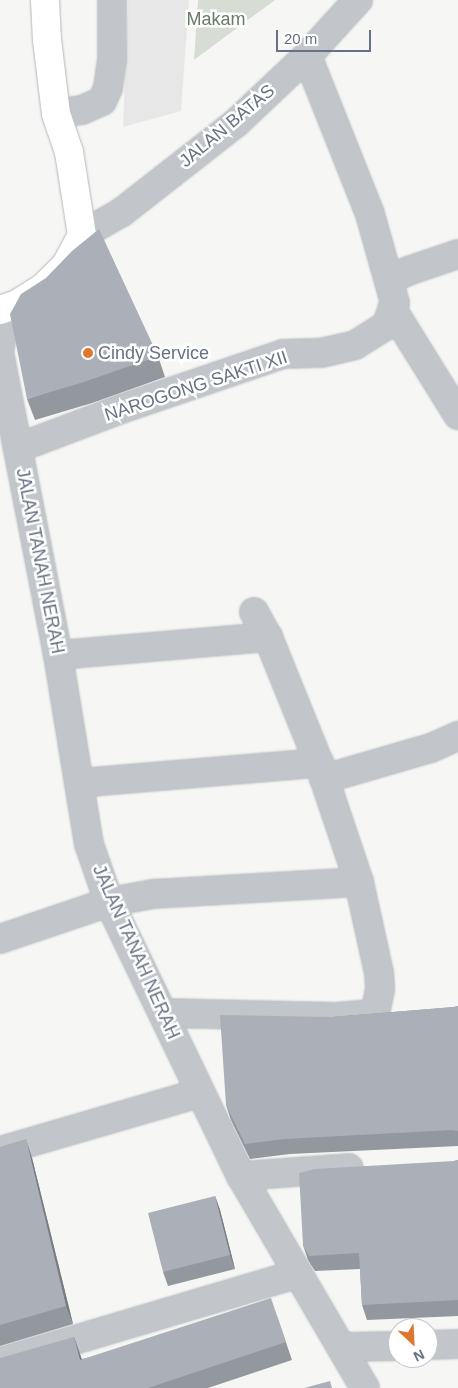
<!DOCTYPE html>
<style>
body{margin:0}
#map{position:relative;width:458px;height:1388px;overflow:hidden;background:#f6f7f4;font-family:Helvetica,sans-serif}
div>[style]{position:absolute}
.built>*{inset:0;background:#e7e7e7}
.green>*{inset:0;background:#d7ddd5}
.roads{filter:drop-shadow(0 0 1px #b5b8bd) drop-shadow(0 0 1px #b5b8bd)}
.minor>*{height:28px;margin:-14px;padding:0 14px;transform-origin:14px;border-radius:14px;background:#c2c5c9}
.major>*{height:28px;margin:-14px;padding:0 14px;transform-origin:14px;border-radius:14px;background:#fff}
.wall>*{inset:0;background:#93979e}
.shaded-wall>*{inset:0;background:#787b81}
.building>*{inset:0;background:#abb0b8}
.dots>*{width:14px;height:14px;translate:-50% -50%;box-sizing:border-box;border:2px solid #fff;border-radius:50%}
span{translate:-50% -50%;white-space:nowrap;text-align:center;line-height:1.15;-webkit-text-stroke:5px #fff;paint-order:stroke}
.park-label{font-size:18px;color:#667b65}
.street-label{font-size:18px;color:#677184}
.poi-label{font-size:18px;color:#677184}
.left{translate:0 -50%;text-align:left}
.north{position:absolute;left:388px;top:1318px;width:50px;height:50px;box-sizing:border-box;background:#fff;border:1px solid #c2c6ce;border-radius:50%;rotate:155deg;font-size:14px;font-weight:700;line-height:20px;text-align:center;color:#677184}
.north::after{content:'';display:block;margin:auto;width:18px;height:22px;background:#dd772d;clip-path:polygon(50% 0,100% 100%,50% 72%,0 100%)}
.scale{position:absolute;left:276px;top:30px;width:95px;height:22px;box-sizing:border-box;border:2px solid #677184;border-top:0;padding-left:6px;font-size:15px;line-height:18px;white-space:nowrap;color:#677184;-webkit-text-stroke:4px #fff;paint-order:stroke}
</style>
<div id="map">
<div class="built">
<i style="clip-path:polygon(128px 0,189px 0,181px 111px,123px 127px)"></i>
</div>
<div class="green">
<i style="clip-path:polygon(198px 0,275px 0,194px 60px)"></i>
</div>
<div class="roads">
<div class="minor">
<i style="left:56px;top:114px;width:26px;rotate:-9deg"></i>
<i style="left:82px;top:110px;width:22px;rotate:-24deg"></i>
<i style="left:102px;top:101px;width:14px;rotate:-65deg"></i>
<i style="left:108px;top:88px;width:30px;rotate:-82deg"></i>
<i style="left:112px;top:58px;width:58px;rotate:-90deg"></i>
<i style="left:82px;top:235px;width:46px;rotate:-29.9deg"></i>
<i style="left:122px;top:212px;width:146px;rotate:-38deg"></i>
<i style="left:237px;top:122px;width:96px;rotate:-43.3deg"></i>
<i style="left:307px;top:56px;width:76px;rotate:-47.7deg"></i>
<i style="left:389px;top:280px;width:21px;rotate:-25deg"></i>
<i style="left:408px;top:271px;width:53px;rotate:-18.8deg"></i>
<i style="left:392px;top:309px;width:125px;rotate:58.1deg"></i>
<i style="left:0;top:347px;width:16px;rotate:-83deg"></i>
<i style="left:2px;top:331px;width:31px;rotate:-61deg"></i>
<i style="left:0;top:357px;width:304px;rotate:79deg"></i>
<i style="left:58px;top:655px;width:192px;rotate:80.7deg"></i>
<i style="left:89px;top:844px;width:61px;rotate:71deg"></i>
<i style="left:109px;top:902px;width:304px;rotate:64.3deg"></i>
<i style="left:241px;top:1176px;width:246px;rotate:59.7deg"></i>
<i style="left:18px;top:448px;width:110px;rotate:-20.7deg"></i>
<i style="left:121px;top:409px;width:171px;rotate:-18.8deg"></i>
<i style="left:283px;top:354px;width:38px;rotate:-2deg"></i>
<i style="left:321px;top:353px;width:35px;rotate:-13deg"></i>
<i style="left:355px;top:345px;width:36px;rotate:-32deg"></i>
<i style="left:386px;top:326px;width:25px;rotate:-69deg"></i>
<i style="left:395px;top:303px;width:92px;rotate:-105.7deg"></i>
<i style="left:370px;top:214px;width:170px;rotate:-111.7deg"></i>
<i style="left:254px;top:612px;width:29px;rotate:61deg"></i>
<i style="left:268px;top:637px;width:136px;rotate:68deg"></i>
<i style="left:319px;top:763px;width:126px;rotate:71.4deg"></i>
<i style="left:359px;top:882px;width:93px;rotate:77.6deg"></i>
<i style="left:379px;top:973px;width:16px;rotate:86deg"></i>
<i style="left:380px;top:989px;width:25px;rotate:101deg"></i>
<i style="left:58px;top:655px;width:211px;rotate:-4.9deg"></i>
<i style="left:324px;top:779px;width:111px;rotate:-16.2deg"></i>
<i style="left:431px;top:748px;width:30px;rotate:-24deg"></i>
<i style="left:79px;top:783px;width:241px;rotate:-4.8deg"></i>
<i style="left:0;top:939px;width:115px;rotate:-18.7deg"></i>
<i style="left:109px;top:902px;width:45px;rotate:-10.3deg"></i>
<i style="left:153px;top:894px;width:206px;rotate:-3.3deg"></i>
<i style="left:163px;top:1013px;width:173px;rotate:1.3deg"></i>
<i style="left:336px;top:1017px;width:36px;rotate:-5deg"></i>
<i style="left:0;top:1151px;width:208px;rotate:-16.2deg"></i>
<i style="left:241px;top:1176px;width:108px;rotate:-4.2deg"></i>
<i style="left:428px;top:1345px;width:30px;rotate:-2deg"></i>
<i style="left:343px;top:1347px;width:55px;rotate:-1deg"></i>
<i style="left:0;top:1362px;width:311px;rotate:-16.5deg"></i>
</div>
<div class="major">
<i style="left:0;top:310px;width:18px;rotate:-19deg"></i>
<i style="left:17px;top:304px;width:31px;rotate:-32deg"></i>
<i style="left:43px;top:288px;width:33px;rotate:-45deg"></i>
<i style="left:66px;top:265px;width:34px;rotate:-62deg"></i>
<i style="left:82px;top:235px;width:84px;rotate:-98.9deg"></i>
<i style="left:69px;top:152px;width:40px;rotate:-108.9deg"></i>
<i style="left:56px;top:114px;width:75px;rotate:-96.9deg"></i>
<i style="left:47px;top:40px;width:40px;rotate:-92.9deg"></i>
</div>
</div>
<div class="wall">
<i style="clip-path:polygon(158px 356px,165px 377px,92px 403px,35px 420px,27px 399px)"></i>
<i style="clip-path:polygon(458px 1006px,458px 1146px,290px 1154px,250px 1159px,231px 1120px,226px 1105px,332px 1017px,454px 1007px)"></i>
<i style="clip-path:polygon(0 1147px,32px 1158px,73px 1324px,0 1346px)"></i>
<i style="clip-path:polygon(458px 1160px,458px 1316px,367px 1320px,362px 1305px,360px 1269px,315px 1271px,308px 1260px,303px 1245px,454px 1161px)"></i>
<i style="clip-path:polygon(215px 1196px,220px 1210px,235px 1269px,168px 1286px,163px 1272px)"></i>
<i style="clip-path:polygon(277px 1316px,292px 1360px,208px 1388px,0 1388px,74px 1337px,82px 1359px)"></i>
</div>
<div class="shaded-wall">
<i style="clip-path:polygon(26px 1139px,32px 1158px,73px 1324px,66px 1306px)"></i>
<i style="clip-path:polygon(215px 1196px,220px 1210px,235px 1269px,230px 1255px)"></i>
<i style="clip-path:polygon(74px 1337px,80px 1355px,86px 1378px,80px 1360px)"></i>
</div>
<div class="building">
<i style="clip-path:polygon(99px 229px,158px 356px,84px 382px,27px 399px,10px 314px,21px 294px,46px 278px,72px 251px)"></i>
<i style="clip-path:polygon(458px 1006px,458px 1131px,452px 1130px,285px 1139px,245px 1144px,226px 1105px,220px 1015px,332px 1017px,454px 1007px)"></i>
<i style="clip-path:polygon(26px 1139px,66px 1306px,0 1325px,0 1147px)"></i>
<i style="clip-path:polygon(458px 1160px,458px 1300px,362px 1305px,359px 1253px,309px 1256px,303px 1245px,299px 1173px,315px 1169px,454px 1161px)"></i>
<i style="clip-path:polygon(215px 1196px,230px 1255px,163px 1272px,148px 1213px)"></i>
<i style="clip-path:polygon(271px 1298px,286px 1342px,148px 1388px,0 1388px,0 1358px,74px 1337px,80px 1360px)"></i>
<i style="clip-path:polygon(330px 1381px,332px 1388px,304px 1388px)"></i>
</div>
<div class="dots">
<i style="left:88px;top:353px;background:#dd772d"></i>
</div>
<div class="park-label">
<span style="left:216px;top:19px">Makam</span>
</div>
<div class="street-label">
<span style="left:227px;top:126px;rotate:-40deg">JALAN BATAS</span>
<span style="left:196px;top:386px;rotate:-18deg">NAROGONG SAKTI XII</span>
<span style="left:40px;top:561px;rotate:79deg">JALAN TANAH NERAH</span>
<span style="left:136px;top:952px;rotate:66deg">JALAN TANAH NERAH</span>
</div>
<div class="poi-label">
<span class="left" style="left:98px;top:353px">Cindy Service</span>
</div>
<div class="north">N</div>
<div class="scale">20 m</div>
</div>
